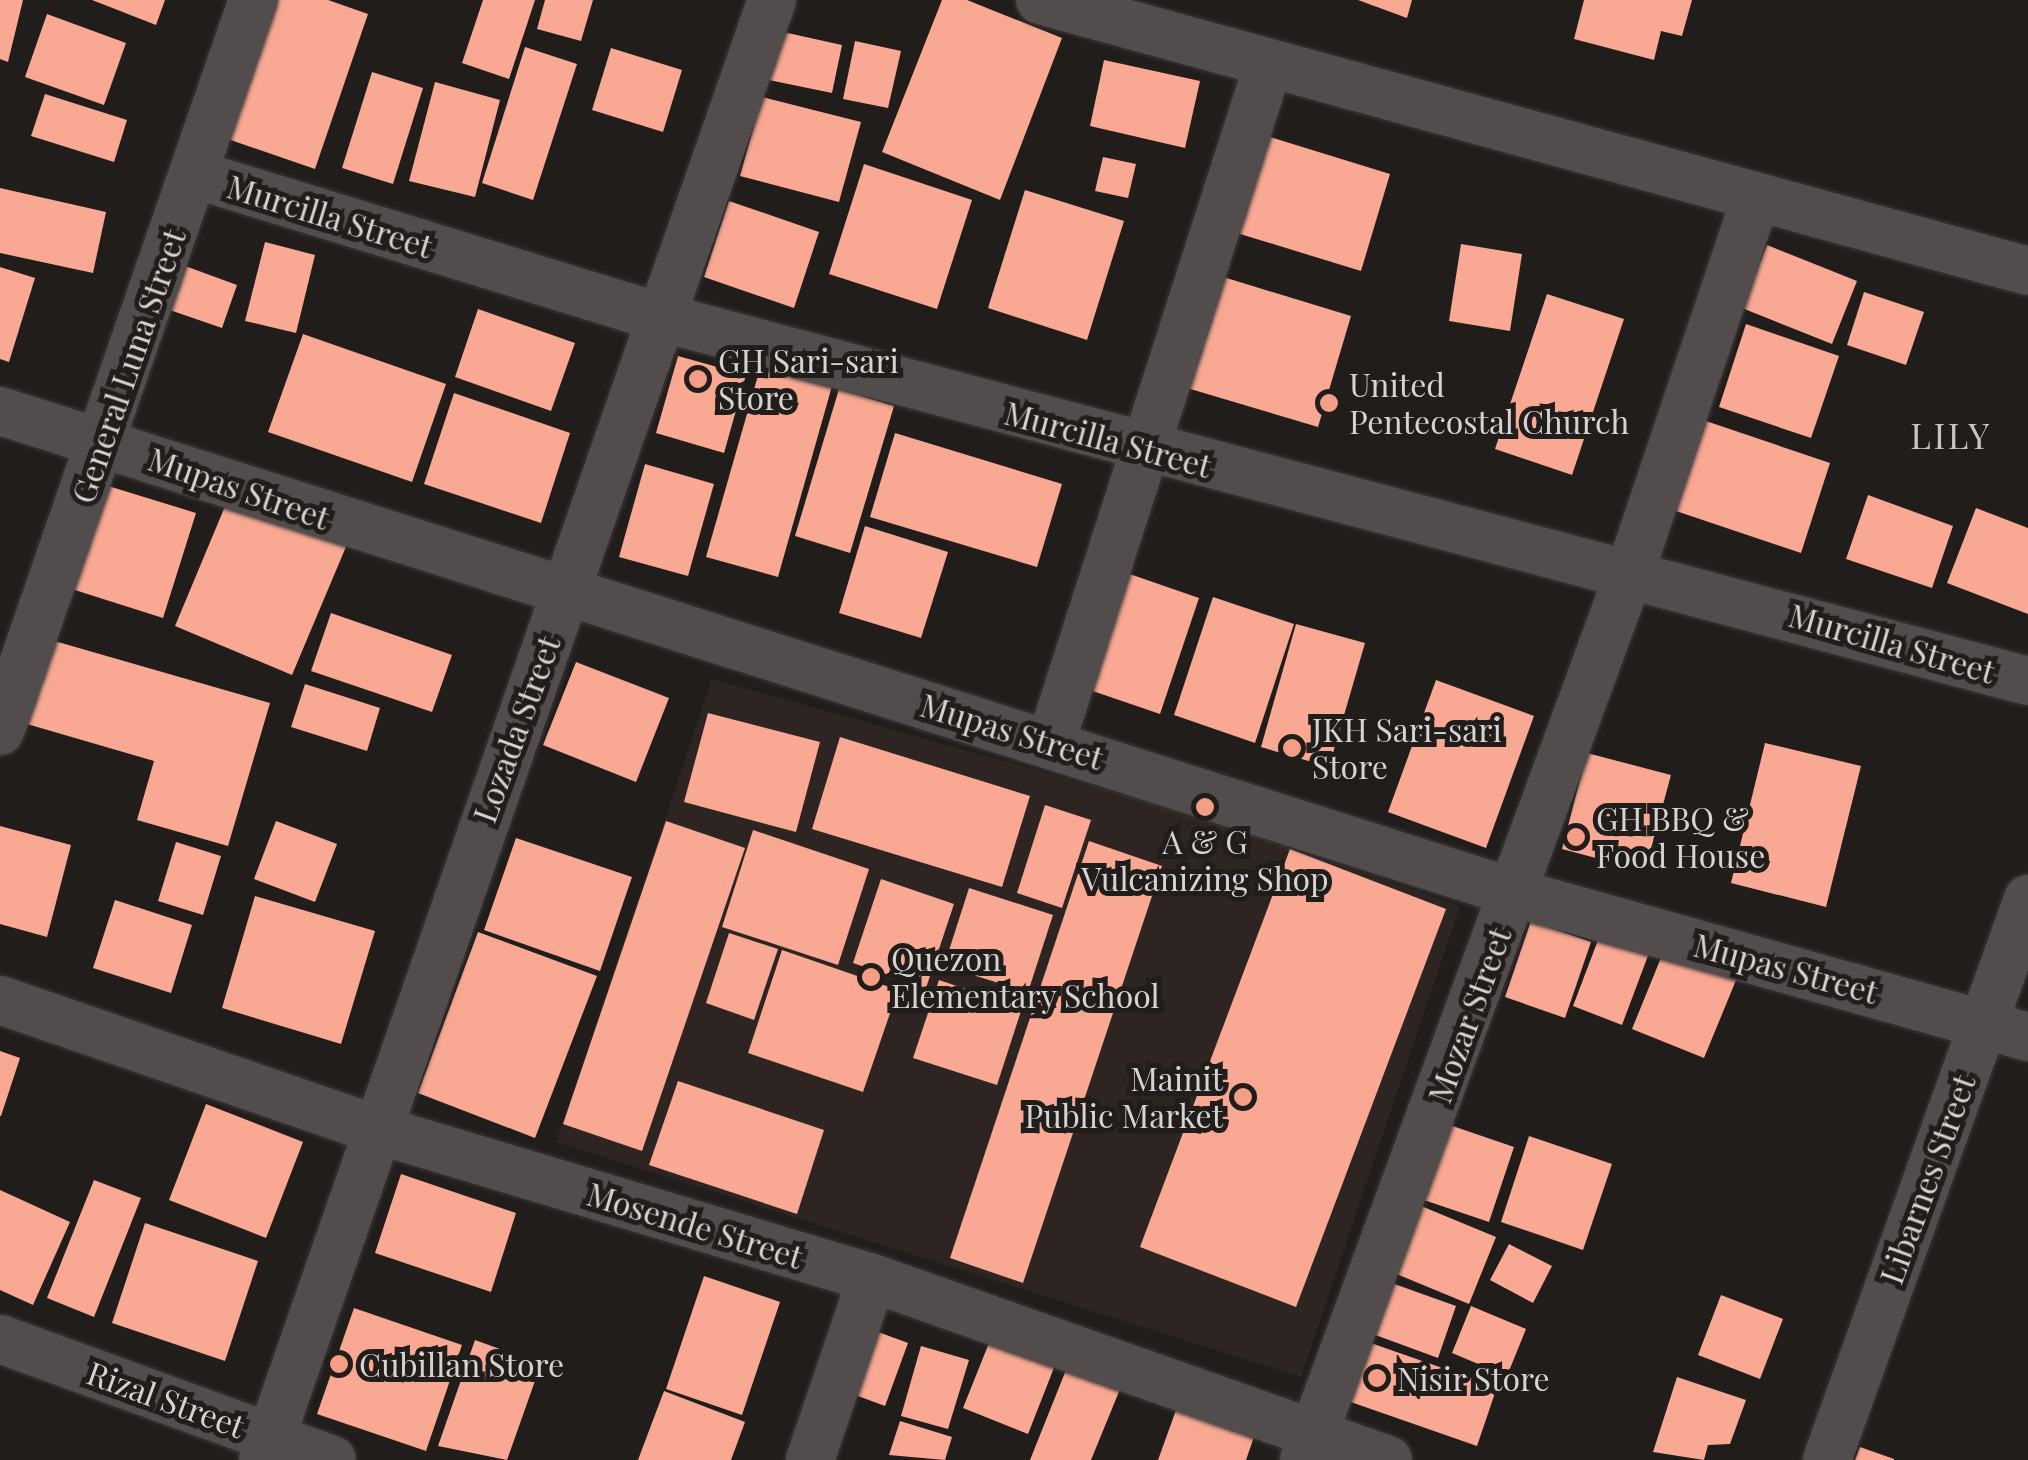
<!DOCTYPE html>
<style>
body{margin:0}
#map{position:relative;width:2028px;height:1460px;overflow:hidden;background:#201d1b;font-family:"Playfair Display",serif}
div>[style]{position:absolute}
.built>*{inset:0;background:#2e2522}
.building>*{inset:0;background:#f9a993}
.roads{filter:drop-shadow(0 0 2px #3b3837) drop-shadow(0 0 2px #3b3837)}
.street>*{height:48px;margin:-24px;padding:0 24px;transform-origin:24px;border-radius:24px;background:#524d4c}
.dots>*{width:28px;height:28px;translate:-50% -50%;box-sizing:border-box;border:5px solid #201d1b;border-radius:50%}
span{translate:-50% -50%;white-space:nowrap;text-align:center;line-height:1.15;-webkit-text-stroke:10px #201d1b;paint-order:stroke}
.street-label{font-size:32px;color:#d6d3d2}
.poi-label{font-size:32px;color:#d6d3d2}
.left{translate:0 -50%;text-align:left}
.right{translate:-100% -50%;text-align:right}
.neighbourhood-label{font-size:35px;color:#c9c4c2;letter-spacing:2.5px}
</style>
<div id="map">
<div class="built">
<i style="clip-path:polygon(712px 679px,1185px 812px,1460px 906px,1301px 1377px,556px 1142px)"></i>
</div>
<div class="building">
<i style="clip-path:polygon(0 0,23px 0,8px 62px,0 59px)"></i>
<i style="clip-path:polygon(92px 0,165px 0,156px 25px)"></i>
<i style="clip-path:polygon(267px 0,328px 0,368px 14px,315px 169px,219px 136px)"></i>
<i style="clip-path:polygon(483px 0,535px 0,509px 79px,462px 63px)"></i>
<i style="clip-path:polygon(545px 0,593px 0,581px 41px,537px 29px)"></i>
<i style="clip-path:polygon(942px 0,967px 0,1062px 38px,1000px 200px,882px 152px)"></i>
<i style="clip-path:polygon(1358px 0,1412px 0,1407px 18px)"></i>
<i style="clip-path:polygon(1584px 0,1692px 0,1682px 36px,1661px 31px,1654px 60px,1574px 39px)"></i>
<i style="clip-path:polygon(47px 14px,126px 43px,104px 105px,25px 77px)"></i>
<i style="clip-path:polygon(774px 30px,842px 45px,832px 93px,764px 79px)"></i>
<i style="clip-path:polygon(855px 41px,901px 51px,888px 108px,843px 99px)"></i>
<i style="clip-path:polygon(525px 47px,577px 64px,533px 200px,482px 183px)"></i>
<i style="clip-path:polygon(611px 48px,682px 70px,663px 132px,592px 110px)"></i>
<i style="clip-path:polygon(1104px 60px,1200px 81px,1185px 148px,1090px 126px)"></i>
<i style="clip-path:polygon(372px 72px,423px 88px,393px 184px,342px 168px)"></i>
<i style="clip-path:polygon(435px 82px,500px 100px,475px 197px,409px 181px)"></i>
<i style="clip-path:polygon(45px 94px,127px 120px,114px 162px,31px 136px)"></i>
<i style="clip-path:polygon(762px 97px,861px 122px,839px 202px,740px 176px)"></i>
<i style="clip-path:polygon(1267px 136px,1390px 174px,1361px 271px,1237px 233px)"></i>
<i style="clip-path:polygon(1103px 157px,1136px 164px,1128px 198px,1095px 191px)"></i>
<i style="clip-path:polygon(864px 164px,972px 200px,937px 309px,829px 274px)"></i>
<i style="clip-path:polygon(0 188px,106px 212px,93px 273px,0 253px)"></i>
<i style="clip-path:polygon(1025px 190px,1124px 221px,1087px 340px,988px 308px)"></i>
<i style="clip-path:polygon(729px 201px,819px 232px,794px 308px,704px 277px)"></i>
<i style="clip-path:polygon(265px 242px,315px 255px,296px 333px,245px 321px)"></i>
<i style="clip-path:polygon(1461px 244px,1522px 254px,1510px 331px,1449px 321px)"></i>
<i style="clip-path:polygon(1767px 245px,1857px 281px,1832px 344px,1742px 308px)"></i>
<i style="clip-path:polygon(177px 263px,237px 285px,222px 328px,161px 307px)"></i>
<i style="clip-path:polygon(0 267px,35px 278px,9px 362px,0 359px)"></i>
<i style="clip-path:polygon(1220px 276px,1351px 316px,1318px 427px,1187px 388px)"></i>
<i style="clip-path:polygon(1864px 292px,1924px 312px,1906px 365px,1847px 345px)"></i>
<i style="clip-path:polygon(1547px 294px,1624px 319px,1572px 475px,1495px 449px)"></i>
<i style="clip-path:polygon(478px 309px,575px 343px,551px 411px,455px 377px)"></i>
<i style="clip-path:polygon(1746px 324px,1839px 356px,1811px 438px,1719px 407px)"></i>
<i style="clip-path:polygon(303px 334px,446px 384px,412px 482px,268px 432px)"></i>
<i style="clip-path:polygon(678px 356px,746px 375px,724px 453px,656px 433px)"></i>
<i style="clip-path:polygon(761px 365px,832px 386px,778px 577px,706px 557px)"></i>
<i style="clip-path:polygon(839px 389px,894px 406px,850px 553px,795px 536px)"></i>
<i style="clip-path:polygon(454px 393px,570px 433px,541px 523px,424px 484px)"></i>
<i style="clip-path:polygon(1700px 419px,1830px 463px,1801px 553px,1670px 509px)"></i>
<i style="clip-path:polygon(895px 433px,1062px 484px,1037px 567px,870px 517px)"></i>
<i style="clip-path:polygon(645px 464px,714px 484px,688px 576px,619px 557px)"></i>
<i style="clip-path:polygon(92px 481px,196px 513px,163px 618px,59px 585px)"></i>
<i style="clip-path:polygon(231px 492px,348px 542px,292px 675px,175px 626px)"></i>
<i style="clip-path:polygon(1868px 495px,1953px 526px,1932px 588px,1846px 559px)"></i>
<i style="clip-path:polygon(1976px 508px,2028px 528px,2028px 614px,1947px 583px)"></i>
<i style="clip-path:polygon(865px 526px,948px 552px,921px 638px,839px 613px)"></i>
<i style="clip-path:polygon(1118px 570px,1199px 598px,1160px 714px,1078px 686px)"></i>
<i style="clip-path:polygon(1213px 597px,1294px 624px,1255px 743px,1174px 715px)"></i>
<i style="clip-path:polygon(331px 613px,452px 655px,432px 712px,311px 671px)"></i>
<i style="clip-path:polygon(1296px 624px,1365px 643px,1329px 767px,1261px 747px)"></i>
<i style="clip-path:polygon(51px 640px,270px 703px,228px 846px,137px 820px,154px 761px,27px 724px)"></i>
<i style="clip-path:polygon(576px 662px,669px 698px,636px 782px,543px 745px)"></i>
<i style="clip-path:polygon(1436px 680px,1534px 716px,1486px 848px,1388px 812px)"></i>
<i style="clip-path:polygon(305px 684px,380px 708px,367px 751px,291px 727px)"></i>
<i style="clip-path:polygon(708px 713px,820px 742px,796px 832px,684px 802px)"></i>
<i style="clip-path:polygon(840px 737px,1030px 796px,1002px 887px,812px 829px)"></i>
<i style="clip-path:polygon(1765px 743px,1861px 766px,1826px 907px,1731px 883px)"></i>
<i style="clip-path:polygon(1587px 753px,1671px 775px,1645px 871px,1562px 849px)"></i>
<i style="clip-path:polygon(1045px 805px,1091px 820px,1062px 908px,1017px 893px)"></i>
<i style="clip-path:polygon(276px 821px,337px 844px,315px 902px,254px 879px)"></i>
<i style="clip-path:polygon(666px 821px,745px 848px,642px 1151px,563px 1124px)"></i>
<i style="clip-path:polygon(0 826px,71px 845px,47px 937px,0 924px)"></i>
<i style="clip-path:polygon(753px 830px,869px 869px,838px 965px,722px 927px)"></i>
<i style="clip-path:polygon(516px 838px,632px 877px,600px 971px,484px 930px)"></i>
<i style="clip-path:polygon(1089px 841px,1162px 866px,1023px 1283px,950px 1258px)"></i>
<i style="clip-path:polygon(176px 842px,221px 856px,203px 915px,158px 901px)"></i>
<i style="clip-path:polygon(1290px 849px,1446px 909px,1296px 1307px,1140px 1247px)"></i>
<i style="clip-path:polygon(881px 879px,954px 904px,926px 988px,853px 963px)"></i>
<i style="clip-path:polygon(969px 888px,1053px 915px,1028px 992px,944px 966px)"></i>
<i style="clip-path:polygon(255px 896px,375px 931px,341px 1044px,222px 1008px)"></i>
<i style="clip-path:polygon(115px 900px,192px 925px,171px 993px,93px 968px)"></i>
<i style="clip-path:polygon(1531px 921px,1591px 942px,1565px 1018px,1505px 997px)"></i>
<i style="clip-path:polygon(1603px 927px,1652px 945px,1622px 1025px,1573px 1006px)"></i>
<i style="clip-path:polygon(478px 932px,597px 976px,535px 1138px,418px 1093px)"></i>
<i style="clip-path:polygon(729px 933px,778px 949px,754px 1020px,706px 1003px)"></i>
<i style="clip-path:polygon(1669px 938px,1741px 968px,1704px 1058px,1632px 1029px)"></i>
<i style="clip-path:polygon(782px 950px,898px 990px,863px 1092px,748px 1053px)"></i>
<i style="clip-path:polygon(939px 980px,1022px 1008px,997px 1085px,913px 1058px)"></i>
<i style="clip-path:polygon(0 1051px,20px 1058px,1px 1116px,0 1116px)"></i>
<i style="clip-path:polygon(678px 1081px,824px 1130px,797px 1214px,649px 1165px)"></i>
<i style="clip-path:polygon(206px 1104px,303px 1142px,266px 1238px,169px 1200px)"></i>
<i style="clip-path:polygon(1435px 1120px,1514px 1147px,1489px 1222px,1409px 1195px)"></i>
<i style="clip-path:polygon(1529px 1136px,1612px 1164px,1583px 1250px,1501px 1222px)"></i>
<i style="clip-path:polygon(401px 1174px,516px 1213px,491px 1292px,375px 1253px)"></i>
<i style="clip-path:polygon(94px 1180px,141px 1198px,94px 1317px,47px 1298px)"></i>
<i style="clip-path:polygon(0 1190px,70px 1222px,33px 1305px,0 1290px)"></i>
<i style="clip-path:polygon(1409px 1201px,1496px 1237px,1469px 1304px,1382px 1268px)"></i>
<i style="clip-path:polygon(145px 1223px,258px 1261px,225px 1361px,112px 1323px)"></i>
<i style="clip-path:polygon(1509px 1244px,1552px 1266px,1533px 1303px,1490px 1280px)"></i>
<i style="clip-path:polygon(704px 1276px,780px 1302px,742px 1415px,666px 1389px)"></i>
<i style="clip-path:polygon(1386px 1281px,1456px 1306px,1438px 1358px,1370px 1333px)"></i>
<i style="clip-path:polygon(1721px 1295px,1783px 1319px,1760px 1379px,1698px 1355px)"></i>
<i style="clip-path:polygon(1471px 1306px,1526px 1329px,1507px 1376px,1452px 1353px)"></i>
<i style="clip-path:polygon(354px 1308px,462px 1345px,426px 1451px,317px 1414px)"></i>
<i style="clip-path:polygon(862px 1326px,908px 1343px,885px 1406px,839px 1389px)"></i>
<i style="clip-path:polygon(995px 1328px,1059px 1355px,1028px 1434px,963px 1408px)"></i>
<i style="clip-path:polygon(475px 1340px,541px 1364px,507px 1460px,438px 1446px)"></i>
<i style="clip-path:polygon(1365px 1341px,1497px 1387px,1477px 1446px,1345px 1400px)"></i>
<i style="clip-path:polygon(921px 1346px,969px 1360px,948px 1429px,901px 1416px)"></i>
<i style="clip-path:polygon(1072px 1355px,1125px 1377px,1091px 1460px,1030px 1460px)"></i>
<i style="clip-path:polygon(1677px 1377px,1746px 1400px,1730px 1444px,1708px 1445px,1704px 1460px,1653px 1452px)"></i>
<i style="clip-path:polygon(664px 1391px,745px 1422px,731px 1460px,638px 1460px)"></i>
<i style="clip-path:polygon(1180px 1399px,1257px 1428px,1246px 1460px,1158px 1460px)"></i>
<i style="clip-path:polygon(900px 1421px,952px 1437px,945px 1460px,889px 1455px)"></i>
<i style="clip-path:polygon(1860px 1447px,1894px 1459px,1894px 1460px,1855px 1460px)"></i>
</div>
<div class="roads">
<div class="street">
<i style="left:1040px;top:0;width:1024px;rotate:15.34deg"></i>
<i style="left:194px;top:174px;width:487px;rotate:17.1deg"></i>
<i style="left:660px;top:317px;width:1416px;rotate:14.9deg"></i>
<i style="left:0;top:411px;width:1590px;rotate:17.65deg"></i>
<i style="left:1515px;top:893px;width:533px;rotate:15.68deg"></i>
<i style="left:0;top:731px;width:774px;rotate:-70.91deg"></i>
<i style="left:1051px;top:742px;width:710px;rotate:-72.2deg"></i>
<i style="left:0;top:1000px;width:393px;rotate:19deg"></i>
<i style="left:372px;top:1128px;width:522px;rotate:16.7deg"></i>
<i style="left:872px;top:1278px;width:547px;rotate:19.43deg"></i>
<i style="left:0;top:1339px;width:353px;rotate:20deg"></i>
<i style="left:263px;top:1460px;width:1546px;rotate:-70.78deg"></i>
<i style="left:810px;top:1460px;width:192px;rotate:-71.2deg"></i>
<i style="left:1304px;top:1460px;width:949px;rotate:-69.85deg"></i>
<i style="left:1631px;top:569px;width:389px;rotate:-71.4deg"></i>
<i style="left:1827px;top:1460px;width:596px;rotate:-70.29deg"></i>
</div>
</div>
<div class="dots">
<i style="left:698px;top:379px;background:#f49e86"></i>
<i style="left:1329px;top:403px;background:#f49e86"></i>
<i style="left:1292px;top:748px;background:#f49e86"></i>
<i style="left:1205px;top:807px;background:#f49e86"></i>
<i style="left:1576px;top:837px;background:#f49e86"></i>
<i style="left:871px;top:977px;background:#f49e86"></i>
<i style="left:1243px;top:1097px;background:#f49e86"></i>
<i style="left:339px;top:1364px;background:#f49e86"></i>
<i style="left:1377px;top:1378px;background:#f49e86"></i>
</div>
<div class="street-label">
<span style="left:330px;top:216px;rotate:17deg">Murcilla Street</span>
<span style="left:128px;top:366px;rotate:-71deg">General Luna Street</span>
<span style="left:1108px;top:439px;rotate:15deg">Murcilla Street</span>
<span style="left:239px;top:488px;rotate:19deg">Mupas Street</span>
<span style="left:1892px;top:643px;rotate:16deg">Murcilla Street</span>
<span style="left:516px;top:729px;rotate:-70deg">Lozada Street</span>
<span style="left:1012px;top:731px;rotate:17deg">Mupas Street</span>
<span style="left:1786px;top:968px;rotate:15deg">Mupas Street</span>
<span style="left:1469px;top:1015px;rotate:-70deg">Mozar Street</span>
<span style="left:1927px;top:1179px;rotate:-70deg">Libarnes Street</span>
<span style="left:695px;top:1225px;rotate:17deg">Mosende Street</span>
<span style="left:166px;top:1399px;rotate:20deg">Rizal Street</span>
</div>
<div class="poi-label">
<span class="left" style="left:718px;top:379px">GH Sari-sari<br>Store</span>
<span class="left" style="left:1349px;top:403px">United<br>Pentecostal Church</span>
<span class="left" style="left:1312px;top:748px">JKH Sari-sari<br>Store</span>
<span class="left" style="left:1596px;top:837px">GH BBQ &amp;<br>Food House</span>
<span style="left:1205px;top:860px">A &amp; G<br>Vulcanizing Shop</span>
<span class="left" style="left:891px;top:977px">Quezon<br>Elementary School</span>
<span class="right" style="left:1223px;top:1097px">Mainit<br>Public Market</span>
<span class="left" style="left:359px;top:1364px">Cubillan Store</span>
<span class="left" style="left:1397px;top:1378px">Nisir Store</span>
</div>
<div class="neighbourhood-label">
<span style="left:1951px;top:435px">LILY</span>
</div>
</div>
